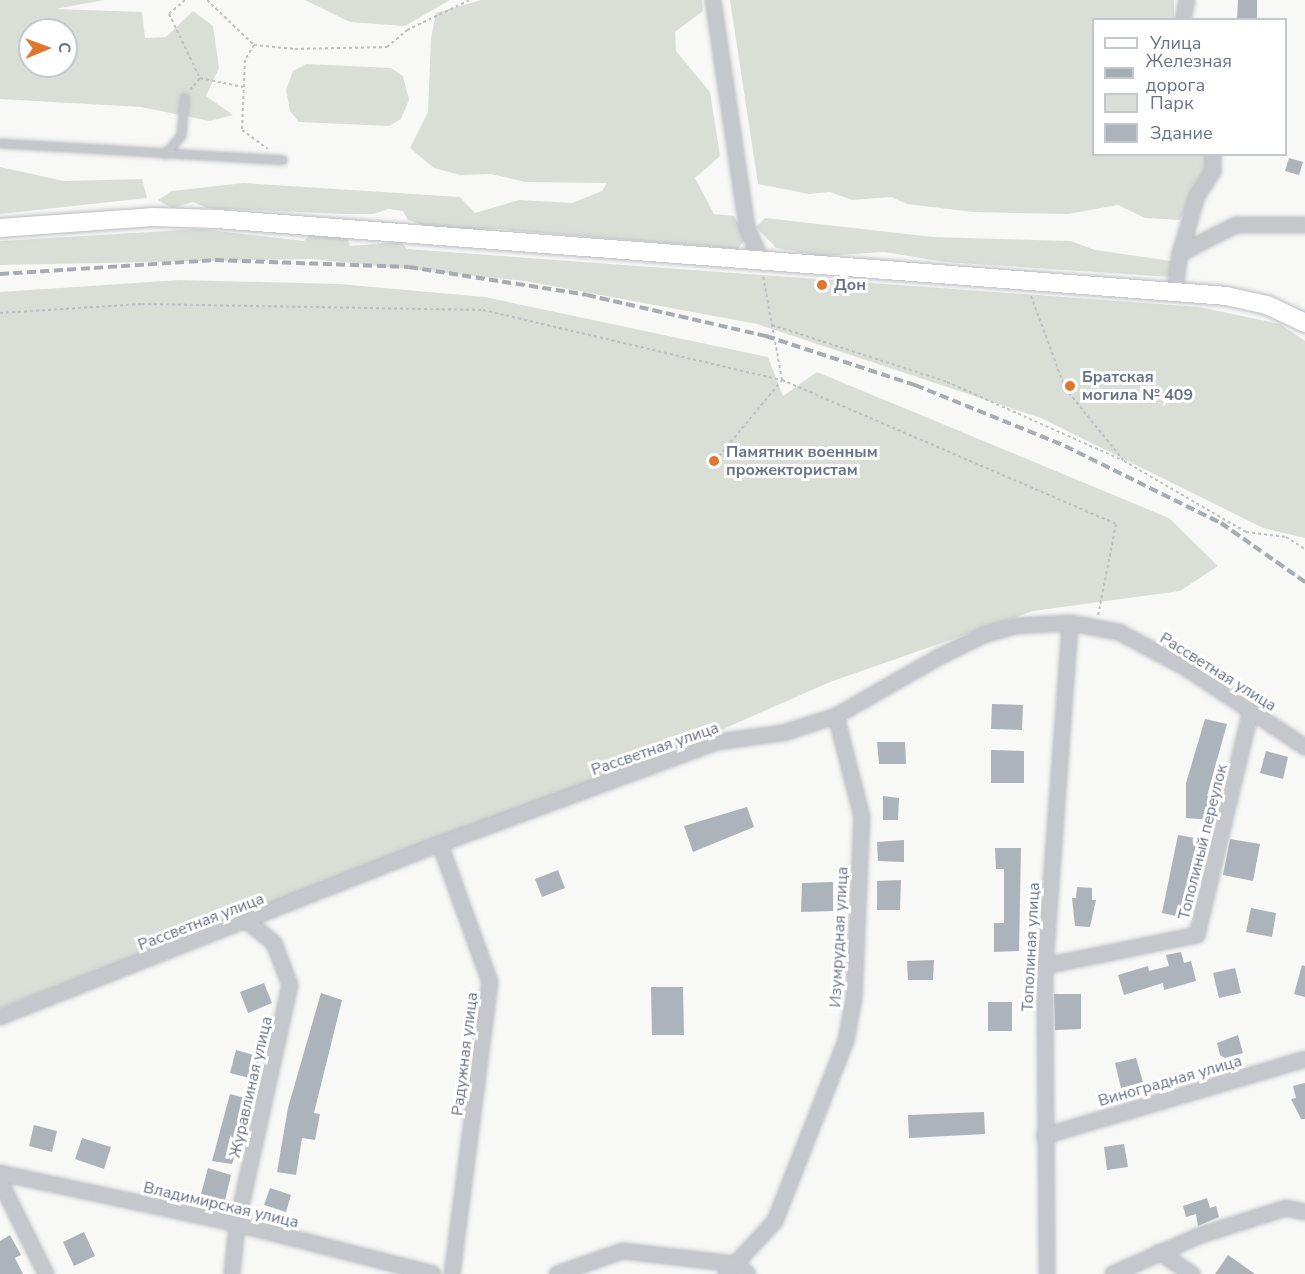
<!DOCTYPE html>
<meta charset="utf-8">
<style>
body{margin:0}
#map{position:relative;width:1305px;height:1274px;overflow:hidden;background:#f8f8f6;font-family:"Nunito Sans",sans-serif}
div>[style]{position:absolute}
.green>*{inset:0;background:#d9dfd7}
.building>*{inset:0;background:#adb3ba}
.path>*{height:2px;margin-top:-1px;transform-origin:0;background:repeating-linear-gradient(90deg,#bebfc2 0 3px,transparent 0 6px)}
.roads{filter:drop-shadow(0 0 2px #b8bcc2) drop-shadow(0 0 2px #b8bcc2)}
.lane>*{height:7px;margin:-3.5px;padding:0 3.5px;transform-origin:3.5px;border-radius:3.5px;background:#c4c7cb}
.street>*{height:14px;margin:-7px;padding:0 7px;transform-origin:7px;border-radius:7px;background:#c4c7cb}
.secondary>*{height:18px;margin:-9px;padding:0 9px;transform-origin:9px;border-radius:9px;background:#fff}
.rail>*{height:4px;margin-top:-2px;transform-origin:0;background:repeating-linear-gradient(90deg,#a7abb2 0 9px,transparent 0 13.5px)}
.dots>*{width:16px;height:16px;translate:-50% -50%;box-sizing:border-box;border:3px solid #fff;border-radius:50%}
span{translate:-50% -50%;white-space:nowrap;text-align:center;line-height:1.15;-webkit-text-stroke:6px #fff;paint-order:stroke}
.poi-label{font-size:16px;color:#687386;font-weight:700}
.left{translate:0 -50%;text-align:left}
.street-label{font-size:16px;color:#687386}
.legend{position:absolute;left:1092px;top:18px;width:195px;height:138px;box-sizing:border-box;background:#fff;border:2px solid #c3c7cf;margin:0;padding:8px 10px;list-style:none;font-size:18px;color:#687386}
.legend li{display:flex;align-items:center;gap:12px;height:30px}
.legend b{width:30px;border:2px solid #c3c7cf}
.north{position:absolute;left:18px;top:18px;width:60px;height:60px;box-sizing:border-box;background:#fff;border:2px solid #c3c7cf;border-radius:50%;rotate:89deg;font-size:16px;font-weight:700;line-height:24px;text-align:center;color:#687386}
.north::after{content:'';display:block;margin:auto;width:21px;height:27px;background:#e0772e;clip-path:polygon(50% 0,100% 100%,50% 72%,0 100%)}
</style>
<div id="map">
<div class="green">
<i style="clip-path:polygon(evenodd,0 0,104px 0,56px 9px,142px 12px,145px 38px,166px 37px,193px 11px,213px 26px,219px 68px,206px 96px,233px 115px,210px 121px,141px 107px,0 99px,0 0,30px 30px,66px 30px,66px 66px,30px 66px,30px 30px)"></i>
<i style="clip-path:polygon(305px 0,450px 0,405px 26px,350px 22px)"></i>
<i style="clip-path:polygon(481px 0,702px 0,703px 11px,675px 32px,676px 51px,710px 92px,720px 156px,695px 178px,714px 214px,734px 216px,746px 238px,738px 249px,497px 229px,459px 230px,427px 226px,408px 220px,403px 211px,388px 209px,374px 214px,343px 214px,207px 208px,193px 202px,172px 208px,158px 200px,172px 191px,244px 183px,460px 197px,475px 213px,519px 200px,572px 203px,602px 191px,607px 183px,525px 182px,491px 174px,460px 175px,434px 168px,410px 148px,428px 112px,431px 38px,436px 13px)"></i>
<i style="clip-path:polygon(730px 0,1174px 0,1174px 19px,1094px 20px,1094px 154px,1208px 155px,1205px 169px,1180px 220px,1145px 218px,1118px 205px,1068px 214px,973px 212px,907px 204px,891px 197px,852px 200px,830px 192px,809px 194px,758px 184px)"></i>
<i style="clip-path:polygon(306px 64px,391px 68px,403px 76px,409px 100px,401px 119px,389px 126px,299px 122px,290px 111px,286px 90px,293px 71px)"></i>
<i style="clip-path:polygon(0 167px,64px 181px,142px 179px,147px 198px,0 214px)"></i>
<i style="clip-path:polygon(765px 218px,933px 237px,1071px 241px,1095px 250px,1171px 261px,1170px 277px,945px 262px,884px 252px,823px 256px,776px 248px,756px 227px)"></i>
<i style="clip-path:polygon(200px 229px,304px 241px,313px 232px,346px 234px,350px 246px,401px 242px,407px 249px,1199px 307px,1280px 324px,1305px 341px,1305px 538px,1263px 528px,1041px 418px,757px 324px,525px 281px,312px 259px,0 265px,0 241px)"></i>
<i style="clip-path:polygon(180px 280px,339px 284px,485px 297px,768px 357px,783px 396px,817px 372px,1169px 518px,1218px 566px,1180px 591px,1033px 611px,830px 682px,619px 775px,0 1008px,0 292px)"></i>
</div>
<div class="building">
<i style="clip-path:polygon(1238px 0,1257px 0,1257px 20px,1237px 20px)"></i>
<i style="clip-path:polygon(1289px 158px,1303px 162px,1299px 175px,1285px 171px)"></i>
<i style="clip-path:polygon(992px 704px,1023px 705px,1022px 730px,991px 729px)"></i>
<i style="clip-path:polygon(1205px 719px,1227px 724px,1207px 796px,1213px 797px,1211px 820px,1186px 818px,1186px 783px)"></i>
<i style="clip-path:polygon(877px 742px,905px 742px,906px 764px,879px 764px)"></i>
<i style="clip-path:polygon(991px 750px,1024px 751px,1024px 783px,991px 783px)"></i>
<i style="clip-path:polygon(1266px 751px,1288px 757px,1283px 779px,1260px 773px)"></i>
<i style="clip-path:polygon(883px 796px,899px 798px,898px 820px,883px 820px)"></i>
<i style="clip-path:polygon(747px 807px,754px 827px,693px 852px,684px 826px)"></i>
<i style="clip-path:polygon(1178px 835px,1200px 839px,1185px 918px,1162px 913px)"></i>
<i style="clip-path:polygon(1230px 839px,1260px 844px,1253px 881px,1223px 875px)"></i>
<i style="clip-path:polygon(904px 840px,904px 862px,878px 861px,877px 842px)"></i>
<i style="clip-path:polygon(995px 848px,1021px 848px,1019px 951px,994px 952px,994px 923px,1004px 923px,1004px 869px,996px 869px)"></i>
<i style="clip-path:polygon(558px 870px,565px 888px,542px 897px,535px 879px)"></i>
<i style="clip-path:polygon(901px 880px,900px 910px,877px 910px,877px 881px)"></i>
<i style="clip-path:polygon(833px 882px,833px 911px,801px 912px,802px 883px)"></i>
<i style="clip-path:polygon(1077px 887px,1092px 888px,1092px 900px,1096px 900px,1090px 927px,1075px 926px,1072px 898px,1076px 898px)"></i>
<i style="clip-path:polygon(1251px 908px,1276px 913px,1272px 937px,1246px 932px)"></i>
<i style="clip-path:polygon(1181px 952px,1184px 963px,1191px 961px,1196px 981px,1164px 990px,1163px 983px,1124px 995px,1118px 975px,1148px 966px,1149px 971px,1169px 966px,1166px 955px)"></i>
<i style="clip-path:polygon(934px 960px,933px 980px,908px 980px,907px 961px)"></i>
<i style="clip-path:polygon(1302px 965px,1305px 966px,1305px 997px,1294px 994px)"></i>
<i style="clip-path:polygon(1235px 968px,1241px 993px,1219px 998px,1213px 973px)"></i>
<i style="clip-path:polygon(264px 983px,272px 1003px,248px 1013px,240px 992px)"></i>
<i style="clip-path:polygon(651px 987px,683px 987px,684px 1035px,652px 1035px)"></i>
<i style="clip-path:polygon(321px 993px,342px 1000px,314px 1113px,320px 1114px,315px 1140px,302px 1138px,296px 1175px,277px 1172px,288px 1108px)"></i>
<i style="clip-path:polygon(1054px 994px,1081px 994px,1081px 1029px,1055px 1030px)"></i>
<i style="clip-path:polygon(988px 1002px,1012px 1002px,1012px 1031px,988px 1031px)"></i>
<i style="clip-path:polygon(1238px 1035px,1243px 1053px,1225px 1058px,1220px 1055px,1217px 1043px)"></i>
<i style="clip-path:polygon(236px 1050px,260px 1057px,254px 1079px,230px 1073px)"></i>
<i style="clip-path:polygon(1136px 1058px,1143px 1082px,1121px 1088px,1115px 1063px)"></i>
<i style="clip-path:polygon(1305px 1083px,1305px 1119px,1301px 1119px,1291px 1099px,1296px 1098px,1293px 1086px)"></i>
<i style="clip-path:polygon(230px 1094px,252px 1100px,232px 1164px,212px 1161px)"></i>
<i style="clip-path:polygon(984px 1112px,985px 1134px,909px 1138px,908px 1115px)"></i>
<i style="clip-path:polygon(34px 1125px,57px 1131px,52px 1152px,29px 1146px)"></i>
<i style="clip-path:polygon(82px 1138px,111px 1147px,104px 1169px,75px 1159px)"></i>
<i style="clip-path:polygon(1124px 1144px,1128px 1167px,1107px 1170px,1104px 1147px)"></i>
<i style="clip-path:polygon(208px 1168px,231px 1175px,225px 1200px,201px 1194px)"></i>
<i style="clip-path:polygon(270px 1188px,291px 1195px,286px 1212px,264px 1205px)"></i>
<i style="clip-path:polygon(1207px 1198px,1210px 1208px,1216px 1206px,1219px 1217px,1198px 1226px,1196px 1214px,1186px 1217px,1183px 1206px)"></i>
<i style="clip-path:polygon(84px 1232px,95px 1256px,74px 1266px,63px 1242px)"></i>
<i style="clip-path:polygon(10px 1235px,21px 1255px,15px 1258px,23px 1274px,0 1274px,0 1241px)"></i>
<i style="clip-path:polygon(1228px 1255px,1255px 1274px,1215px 1274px)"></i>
</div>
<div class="path">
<i style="left:185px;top:0;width:21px;rotate:139deg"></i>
<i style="left:169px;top:14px;width:71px;rotate:64.2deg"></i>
<i style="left:207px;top:0;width:65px;rotate:43.8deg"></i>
<i style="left:254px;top:45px;width:41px;rotate:5.6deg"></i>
<i style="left:295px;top:49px;width:92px;rotate:-1.2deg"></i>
<i style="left:387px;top:47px;width:26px;rotate:-40deg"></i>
<i style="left:407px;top:30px;width:70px;rotate:-25.5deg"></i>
<i style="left:254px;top:45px;width:17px;rotate:121deg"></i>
<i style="left:245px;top:60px;width:70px;rotate:92.5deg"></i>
<i style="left:242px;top:130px;width:32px;rotate:36deg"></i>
<i style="left:190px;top:90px;width:16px;rotate:-50deg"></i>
<i style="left:200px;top:78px;width:44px;rotate:11.8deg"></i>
<i style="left:1031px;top:296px;width:98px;rotate:69.7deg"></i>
<i style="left:1065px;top:388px;width:94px;rotate:51.1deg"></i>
<i style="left:1124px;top:461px;width:141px;rotate:30.2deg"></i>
<i style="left:1246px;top:532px;width:40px;rotate:7.1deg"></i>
<i style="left:1286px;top:537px;width:22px;rotate:32deg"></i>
<i style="left:0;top:313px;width:142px;rotate:-3.6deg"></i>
<i style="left:142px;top:304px;width:341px;rotate:1deg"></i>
<i style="left:483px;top:310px;width:307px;rotate:13.2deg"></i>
<i style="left:782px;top:380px;width:364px;rotate:23.3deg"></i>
<i style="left:1116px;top:524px;width:94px;rotate:101.1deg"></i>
<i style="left:772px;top:325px;width:184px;rotate:18deg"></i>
<i style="left:947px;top:382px;width:192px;rotate:24deg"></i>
<i style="left:719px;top:456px;width:99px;rotate:-50.3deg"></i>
<i style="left:782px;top:380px;width:107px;rotate:-100.3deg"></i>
</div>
<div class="roads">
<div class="lane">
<i style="left:0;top:143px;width:283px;rotate:3.4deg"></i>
<i style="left:165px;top:154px;width:25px;rotate:-50deg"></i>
<i style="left:181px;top:135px;width:38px;rotate:-85deg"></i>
</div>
<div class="street">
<i style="left:713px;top:0;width:231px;rotate:81.5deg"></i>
<i style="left:747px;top:228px;width:35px;rotate:66deg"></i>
<i style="left:1183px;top:20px;width:20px;rotate:-79deg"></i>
<i style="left:1180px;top:254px;width:60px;rotate:-73.7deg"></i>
<i style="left:1197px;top:196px;width:30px;rotate:-57deg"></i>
<i style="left:1213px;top:171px;width:17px;rotate:-90deg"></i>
<i style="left:1175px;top:292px;width:38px;rotate:-83deg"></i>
<i style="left:1180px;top:254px;width:36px;rotate:-28deg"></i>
<i style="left:1212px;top:237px;width:28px;rotate:-26deg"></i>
<i style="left:1237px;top:225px;width:68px"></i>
<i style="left:440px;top:844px;width:147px;rotate:70.1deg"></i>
<i style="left:490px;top:982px;width:294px;rotate:97.4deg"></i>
<i style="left:1045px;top:966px;width:155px;rotate:-11.5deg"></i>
<i style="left:1197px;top:935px;width:231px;rotate:-76.5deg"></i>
<i style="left:0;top:1017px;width:473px;rotate:-21.5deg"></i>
<i style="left:440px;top:844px;width:249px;rotate:-20.2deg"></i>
<i style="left:674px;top:758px;width:46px;rotate:-20.4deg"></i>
<i style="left:717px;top:742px;width:67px;rotate:-7.8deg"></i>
<i style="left:783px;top:733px;width:56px;rotate:-17.8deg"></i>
<i style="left:836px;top:716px;width:119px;rotate:-29.8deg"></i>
<i style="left:939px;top:657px;width:50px;rotate:-26.1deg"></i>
<i style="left:984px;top:635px;width:33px;rotate:-16deg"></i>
<i style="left:1016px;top:626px;width:54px;rotate:-3.2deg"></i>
<i style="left:1070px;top:623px;width:50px;rotate:10.4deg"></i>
<i style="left:1119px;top:632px;width:76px;rotate:28.2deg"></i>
<i style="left:1186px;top:668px;width:143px;rotate:33.6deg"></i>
<i style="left:1044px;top:1136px;width:272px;rotate:-16.4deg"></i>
<i style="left:0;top:1173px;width:242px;rotate:12.1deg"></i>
<i style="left:237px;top:1224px;width:202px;rotate:14.3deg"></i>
<i style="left:0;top:1181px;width:104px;rotate:63.7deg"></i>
<i style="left:1159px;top:1252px;width:40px;rotate:34deg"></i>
<i style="left:232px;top:1274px;width:50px;rotate:-84.3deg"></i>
<i style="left:237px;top:1224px;width:245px;rotate:-77.5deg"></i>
<i style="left:290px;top:985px;width:45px;rotate:-110.9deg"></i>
<i style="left:274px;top:943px;width:33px;rotate:-141deg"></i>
<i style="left:557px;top:1274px;width:70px;rotate:-19.2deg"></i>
<i style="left:623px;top:1251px;width:113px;rotate:6.6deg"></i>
<i style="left:735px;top:1264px;width:16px;rotate:38deg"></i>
<i style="left:726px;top:1274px;width:72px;rotate:-47.2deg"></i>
<i style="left:775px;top:1221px;width:193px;rotate:-68.5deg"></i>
<i style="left:846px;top:1041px;width:44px;rotate:-79.5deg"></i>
<i style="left:854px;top:998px;width:181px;rotate:-87.5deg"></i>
<i style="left:862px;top:817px;width:104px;rotate:-104.4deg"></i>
<i style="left:1047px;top:1274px;width:308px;rotate:-90.4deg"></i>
<i style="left:1045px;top:966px;width:344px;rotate:-85.8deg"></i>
<i style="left:1113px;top:1274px;width:96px;rotate:-23.9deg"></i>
<i style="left:1201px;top:1235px;width:89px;rotate:-17.6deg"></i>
<i style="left:1286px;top:1208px;width:19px;rotate:12deg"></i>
</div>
<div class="secondary">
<i style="left:0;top:228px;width:152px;rotate:-4.1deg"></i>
<i style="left:152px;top:217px;width:65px;rotate:1.8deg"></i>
<i style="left:217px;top:219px;width:1012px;rotate:4.36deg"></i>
<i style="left:1226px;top:296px;width:42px;rotate:12.4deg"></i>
<i style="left:1267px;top:305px;width:42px;rotate:25.3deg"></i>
</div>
</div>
<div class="rail">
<i style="left:0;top:274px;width:215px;rotate:-3.7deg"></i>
<i style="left:215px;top:260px;width:194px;rotate:2.1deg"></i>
<i style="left:409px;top:267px;width:180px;rotate:8.9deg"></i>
<i style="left:587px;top:295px;width:184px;rotate:12.9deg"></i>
<i style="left:766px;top:336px;width:157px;rotate:18.2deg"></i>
<i style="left:915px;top:385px;width:162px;rotate:22.1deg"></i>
<i style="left:1065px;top:446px;width:174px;rotate:26.3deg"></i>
<i style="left:1221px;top:523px;width:103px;rotate:35.1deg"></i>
</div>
<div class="dots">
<i style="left:822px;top:285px;background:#e0772e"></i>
<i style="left:1070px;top:386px;background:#e0772e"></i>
<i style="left:714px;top:461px;background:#e0772e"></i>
</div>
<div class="poi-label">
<span class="left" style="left:834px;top:285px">Дон</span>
<span class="left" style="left:1082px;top:386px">Братская<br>могила № 409</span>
<span class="left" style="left:726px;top:461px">Памятник военным<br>прожектористам</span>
</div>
<div class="street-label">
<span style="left:1218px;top:672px;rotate:32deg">Рассветная улица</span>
<span style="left:655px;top:749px;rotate:-19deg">Рассветная улица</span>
<span style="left:1203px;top:842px;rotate:-76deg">Тополиный переулок</span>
<span style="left:201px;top:922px;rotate:-21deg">Рассветная улица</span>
<span style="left:839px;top:937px;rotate:-87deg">Изумрудная улица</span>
<span style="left:1031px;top:947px;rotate:-87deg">Тополиная улица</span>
<span style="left:465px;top:1054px;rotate:-83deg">Радужная улица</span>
<span style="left:1170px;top:1081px;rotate:-16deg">Виноградная улица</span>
<span style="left:251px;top:1087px;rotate:-77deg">Журавлиная улица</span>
<span style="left:221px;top:1205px;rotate:13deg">Владимирская улица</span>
</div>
<ul class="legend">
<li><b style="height:8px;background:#fff"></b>Улица</li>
<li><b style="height:8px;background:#a7abb2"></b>Железная дорога</li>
<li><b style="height:16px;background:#d9dfd7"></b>Парк</li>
<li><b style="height:16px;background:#adb3ba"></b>Здание</li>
</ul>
<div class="north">С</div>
</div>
